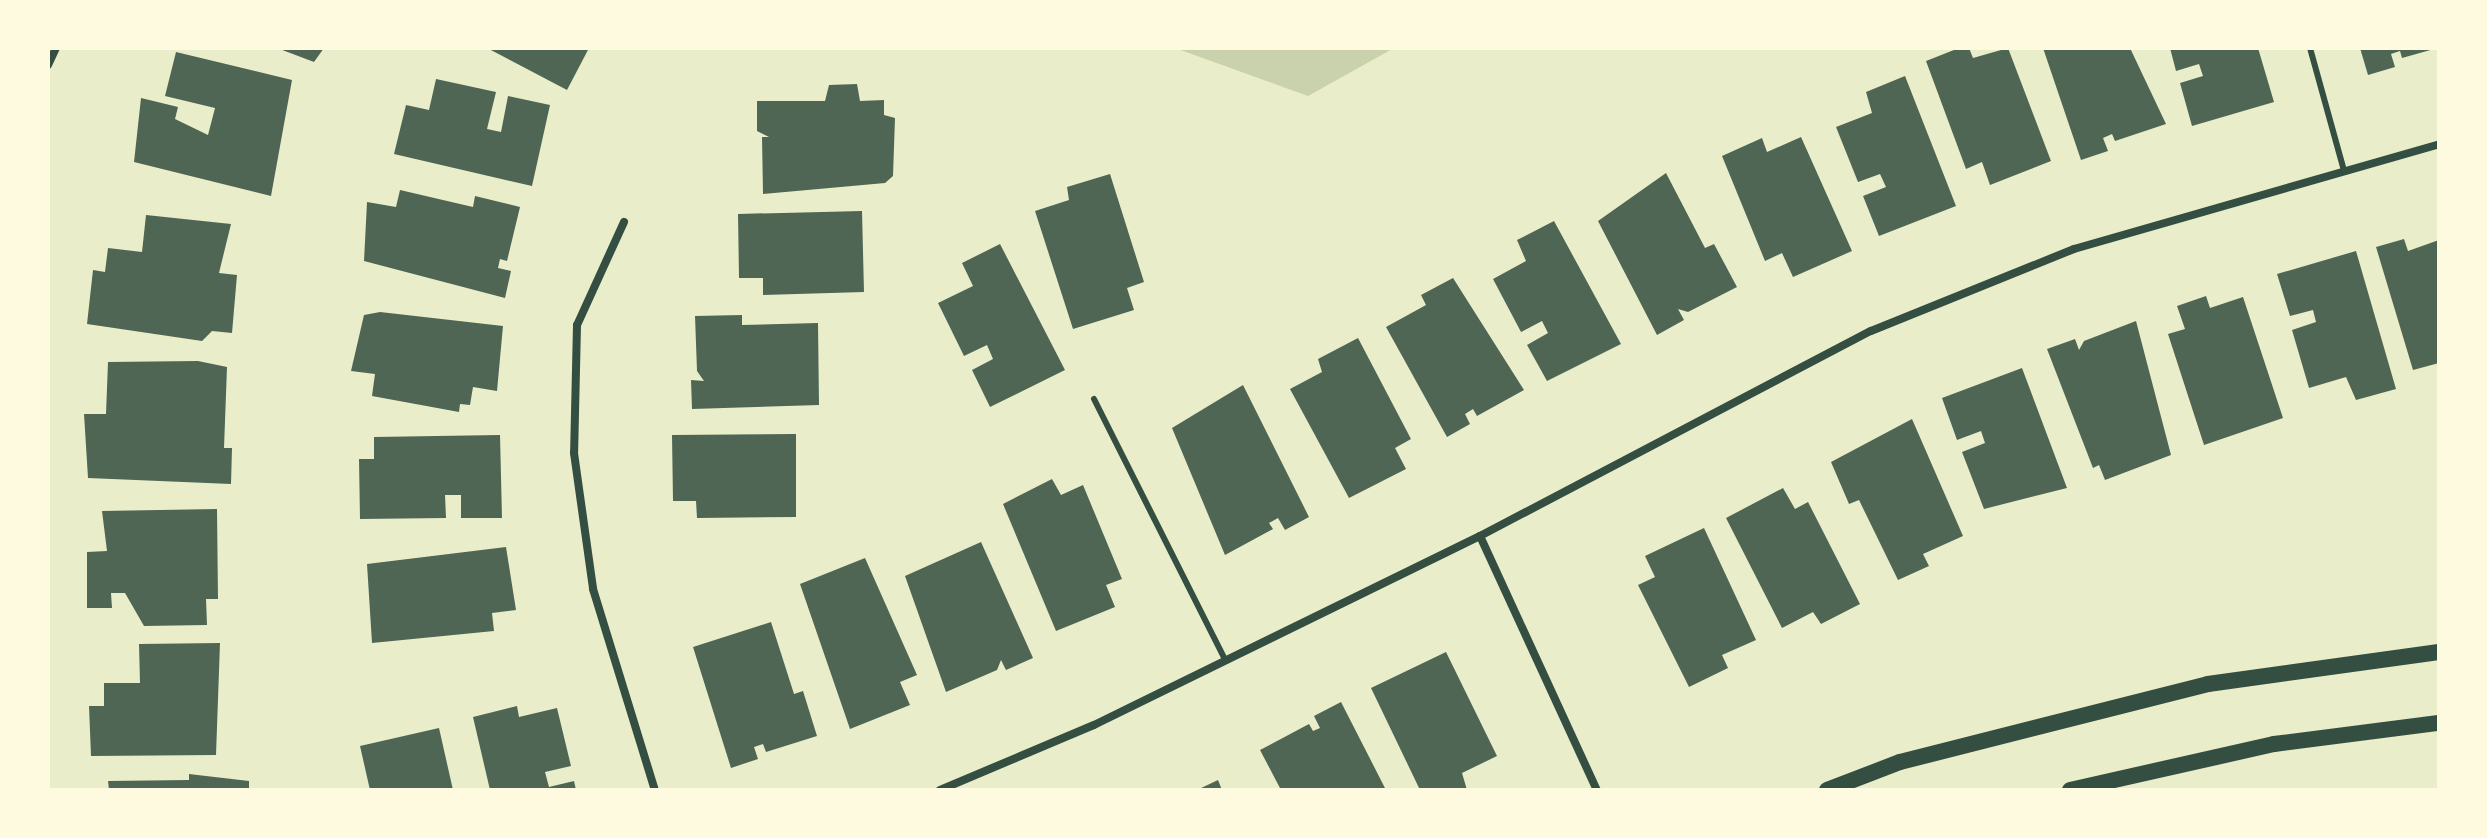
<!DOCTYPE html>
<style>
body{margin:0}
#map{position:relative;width:2487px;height:838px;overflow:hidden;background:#e9edc9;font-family:Barlow,sans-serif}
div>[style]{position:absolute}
.green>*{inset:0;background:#cad2ad}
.building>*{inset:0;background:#4f6655}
.service>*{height:6px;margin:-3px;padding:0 3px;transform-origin:3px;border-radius:3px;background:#344e41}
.minor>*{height:8px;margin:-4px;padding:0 4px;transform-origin:4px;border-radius:4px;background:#344e41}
.secondary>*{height:16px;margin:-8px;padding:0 8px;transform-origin:8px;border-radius:8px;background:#344e41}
span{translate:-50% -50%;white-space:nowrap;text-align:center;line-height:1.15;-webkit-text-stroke:6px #fefae0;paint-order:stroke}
.frame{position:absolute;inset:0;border:50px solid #fefae0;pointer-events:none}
</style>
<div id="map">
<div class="green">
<i style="clip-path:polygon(1175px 48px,1394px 48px,1308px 96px)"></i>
</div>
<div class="building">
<i style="clip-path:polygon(277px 48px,324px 48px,314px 62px)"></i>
<i style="clip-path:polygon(487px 48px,589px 48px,567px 90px)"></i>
<i style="clip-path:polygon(1959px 48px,1969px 48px,1973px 58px,2008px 48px,2051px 161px,1990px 185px,1982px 162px,1966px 169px,1926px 61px)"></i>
<i style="clip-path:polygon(2043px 48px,2130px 48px,2166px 124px,2115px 141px,2112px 134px,2103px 138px,2108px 151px,2081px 160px)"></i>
<i style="clip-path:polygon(2170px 48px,2258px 48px,2274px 102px,2192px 126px,2180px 83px,2203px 76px,2199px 64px,2176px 71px)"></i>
<i style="clip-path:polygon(2360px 48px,2434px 48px,2434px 49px,2402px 58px,2400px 51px,2391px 54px,2395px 67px,2368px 75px)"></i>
<i style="clip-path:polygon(176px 52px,292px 80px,271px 196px,134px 162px,141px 98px,178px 107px,175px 119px,208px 135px,215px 108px,165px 96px)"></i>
<i style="clip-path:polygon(1905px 76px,1956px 206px,1879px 236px,1863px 196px,1886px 187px,1880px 174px,1858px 182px,1836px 127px,1872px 113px,1866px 92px)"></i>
<i style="clip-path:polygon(436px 79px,496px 92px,487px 129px,501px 132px,508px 96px,550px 105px,532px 186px,394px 154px,406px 105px,429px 110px)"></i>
<i style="clip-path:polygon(857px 84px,860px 101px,884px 100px,884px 115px,895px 118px,893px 176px,885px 183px,763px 194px,762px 137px,769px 137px,757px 131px,757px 101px,825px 101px,829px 85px)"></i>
<i style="clip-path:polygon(1801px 137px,1852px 251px,1793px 277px,1782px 253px,1765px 261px,1722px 156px,1762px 138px,1767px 152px)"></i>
<i style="clip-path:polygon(1666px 173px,1705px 248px,1714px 244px,1737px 287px,1688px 312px,1678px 309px,1684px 320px,1657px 335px,1598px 221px)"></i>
<i style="clip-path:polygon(1110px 174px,1144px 282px,1127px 288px,1134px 310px,1073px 329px,1035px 211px,1069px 200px,1067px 187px)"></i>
<i style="clip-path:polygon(400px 190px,473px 207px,475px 196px,520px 207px,507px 261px,500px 259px,498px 268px,511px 271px,505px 298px,364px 261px,367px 202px,396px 207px)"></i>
<i style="clip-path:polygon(862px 211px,864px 292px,763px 295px,763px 278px,739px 278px,738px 214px)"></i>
<i style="clip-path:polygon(146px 215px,231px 224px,219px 273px,237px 275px,232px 333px,212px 331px,202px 341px,87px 324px,93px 270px,105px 272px,108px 248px,142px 252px)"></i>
<i style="clip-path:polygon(1554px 221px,1621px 344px,1547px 381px,1527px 345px,1548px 333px,1542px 321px,1521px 332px,1493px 279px,1526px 261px,1517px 240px)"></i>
<i style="clip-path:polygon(2404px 239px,2408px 251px,2439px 240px,2439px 363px,2413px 370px,2376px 247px)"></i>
<i style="clip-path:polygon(1000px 244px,1065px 370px,990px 407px,972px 370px,993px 359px,987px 345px,964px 356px,938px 303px,973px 286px,962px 263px)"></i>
<i style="clip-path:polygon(2356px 251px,2396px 389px,2356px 400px,2346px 377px,2309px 388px,2292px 330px,2316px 322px,2313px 310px,2290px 316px,2277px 274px)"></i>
<i style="clip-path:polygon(1453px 278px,1524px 390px,1477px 416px,1473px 409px,1465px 414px,1470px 424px,1447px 437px,1386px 327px,1426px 305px,1421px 295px)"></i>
<i style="clip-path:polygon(2206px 296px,2210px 308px,2243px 297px,2283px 418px,2204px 445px,2168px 334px,2185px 329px,2177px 306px)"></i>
<i style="clip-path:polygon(380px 312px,503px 326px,497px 391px,473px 387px,470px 405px,460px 404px,459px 412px,372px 396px,375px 374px,351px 371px,364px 315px)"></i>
<i style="clip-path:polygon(742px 315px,742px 325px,818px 323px,819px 405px,692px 409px,691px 380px,704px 381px,697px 371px,695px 316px)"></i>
<i style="clip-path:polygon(2136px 321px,2171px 455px,2105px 480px,2099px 465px,2093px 468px,2047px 349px,2075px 339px,2079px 350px,2084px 341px)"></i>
<i style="clip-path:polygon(1358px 338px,1411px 439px,1395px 448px,1406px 469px,1349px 498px,1290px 389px,1322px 372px,1318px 359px)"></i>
<i style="clip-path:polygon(198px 361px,227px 367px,224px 448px,232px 448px,231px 484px,88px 478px,84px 414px,106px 414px,108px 362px)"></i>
<i style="clip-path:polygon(2022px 368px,2067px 488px,1984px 509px,1962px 452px,1985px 443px,1981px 431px,1957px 440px,1942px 398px)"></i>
<i style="clip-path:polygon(1243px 385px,1309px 517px,1285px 530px,1278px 518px,1269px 523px,1273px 529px,1225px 555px,1172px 428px)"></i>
<i style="clip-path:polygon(1912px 419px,1963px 536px,1923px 554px,1929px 566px,1898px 580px,1859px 500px,1849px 504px,1831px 462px)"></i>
<i style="clip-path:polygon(796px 434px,796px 517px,697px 518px,696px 501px,673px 501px,672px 435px)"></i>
<i style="clip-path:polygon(500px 435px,502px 518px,461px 518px,461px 495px,445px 495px,446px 518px,360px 519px,359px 459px,374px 459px,374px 437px)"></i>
<i style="clip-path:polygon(1052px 479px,1061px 495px,1083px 485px,1122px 579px,1106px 585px,1115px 607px,1056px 631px,1003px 504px)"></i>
<i style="clip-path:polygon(1783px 488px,1795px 509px,1808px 502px,1860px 604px,1821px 624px,1813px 612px,1782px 628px,1726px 518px)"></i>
<i style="clip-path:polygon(217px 509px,218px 599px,206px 599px,207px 625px,144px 626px,125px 593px,111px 593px,112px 608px,87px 608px,87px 552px,107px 551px,102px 511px)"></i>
<i style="clip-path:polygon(1704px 528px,1756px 640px,1722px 655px,1728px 668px,1689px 687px,1638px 585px,1655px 577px,1645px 556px)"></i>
<i style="clip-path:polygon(981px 542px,1033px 658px,1006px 670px,1001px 660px,997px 670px,946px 692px,905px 576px)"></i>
<i style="clip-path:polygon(506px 547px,516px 610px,492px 613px,494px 631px,372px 643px,367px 564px)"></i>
<i style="clip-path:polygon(865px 558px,917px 675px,900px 682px,910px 705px,850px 729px,800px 584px)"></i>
<i style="clip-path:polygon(771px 622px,794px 694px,803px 691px,817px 736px,766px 752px,763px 744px,754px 747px,758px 759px,731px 768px,693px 647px)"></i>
<i style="clip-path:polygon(220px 643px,216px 755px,91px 756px,89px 706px,104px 706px,104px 683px,140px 683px,139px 644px)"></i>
<i style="clip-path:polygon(1446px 652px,1497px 756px,1462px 773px,1467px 790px,1420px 790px,1371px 688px)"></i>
<i style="clip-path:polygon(1341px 702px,1386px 790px,1281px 790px,1260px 750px,1309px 724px,1313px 731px,1320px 728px,1314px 716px)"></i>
<i style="clip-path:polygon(517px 706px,519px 717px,557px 708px,571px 766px,545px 772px,549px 787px,574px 781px,576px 790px,490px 790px,473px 717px)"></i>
<i style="clip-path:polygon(439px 728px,453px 790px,370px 790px,360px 746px)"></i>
<i style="clip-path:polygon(189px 774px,249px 781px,249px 790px,109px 790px,108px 781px,189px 780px)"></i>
<i style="clip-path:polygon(1218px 780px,1222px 790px,1197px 790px)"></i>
</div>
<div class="service">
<i style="left:2310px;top:48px;width:128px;rotate:74.5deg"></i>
<i style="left:1094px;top:399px;width:293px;rotate:63.3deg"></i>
</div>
<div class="minor">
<i style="left:48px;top:65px;width:19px;rotate:-65deg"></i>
<i style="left:624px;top:222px;width:113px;rotate:114.5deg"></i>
<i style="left:577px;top:325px;width:128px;rotate:91.3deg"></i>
<i style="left:574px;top:453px;width:137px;rotate:82deg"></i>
<i style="left:593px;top:589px;width:210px;rotate:72.9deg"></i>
<i style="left:1480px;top:536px;width:280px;rotate:65.3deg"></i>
<i style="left:940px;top:790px;width:167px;rotate:-22.9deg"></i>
<i style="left:1094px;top:725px;width:430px;rotate:-26.1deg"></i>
<i style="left:1480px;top:536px;width:441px;rotate:-27.7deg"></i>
<i style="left:1871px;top:331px;width:219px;rotate:-22deg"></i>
<i style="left:2074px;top:249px;width:380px;rotate:-16deg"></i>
</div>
<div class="secondary">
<i style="left:1827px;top:790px;width:78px;rotate:-21deg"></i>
<i style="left:1900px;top:762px;width:318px;rotate:-14.2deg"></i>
<i style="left:2208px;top:684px;width:233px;rotate:-7.9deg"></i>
<i style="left:2070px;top:790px;width:209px;rotate:-12.7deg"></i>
<i style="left:2274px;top:744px;width:166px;rotate:-7.3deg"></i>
</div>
<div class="frame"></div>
</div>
